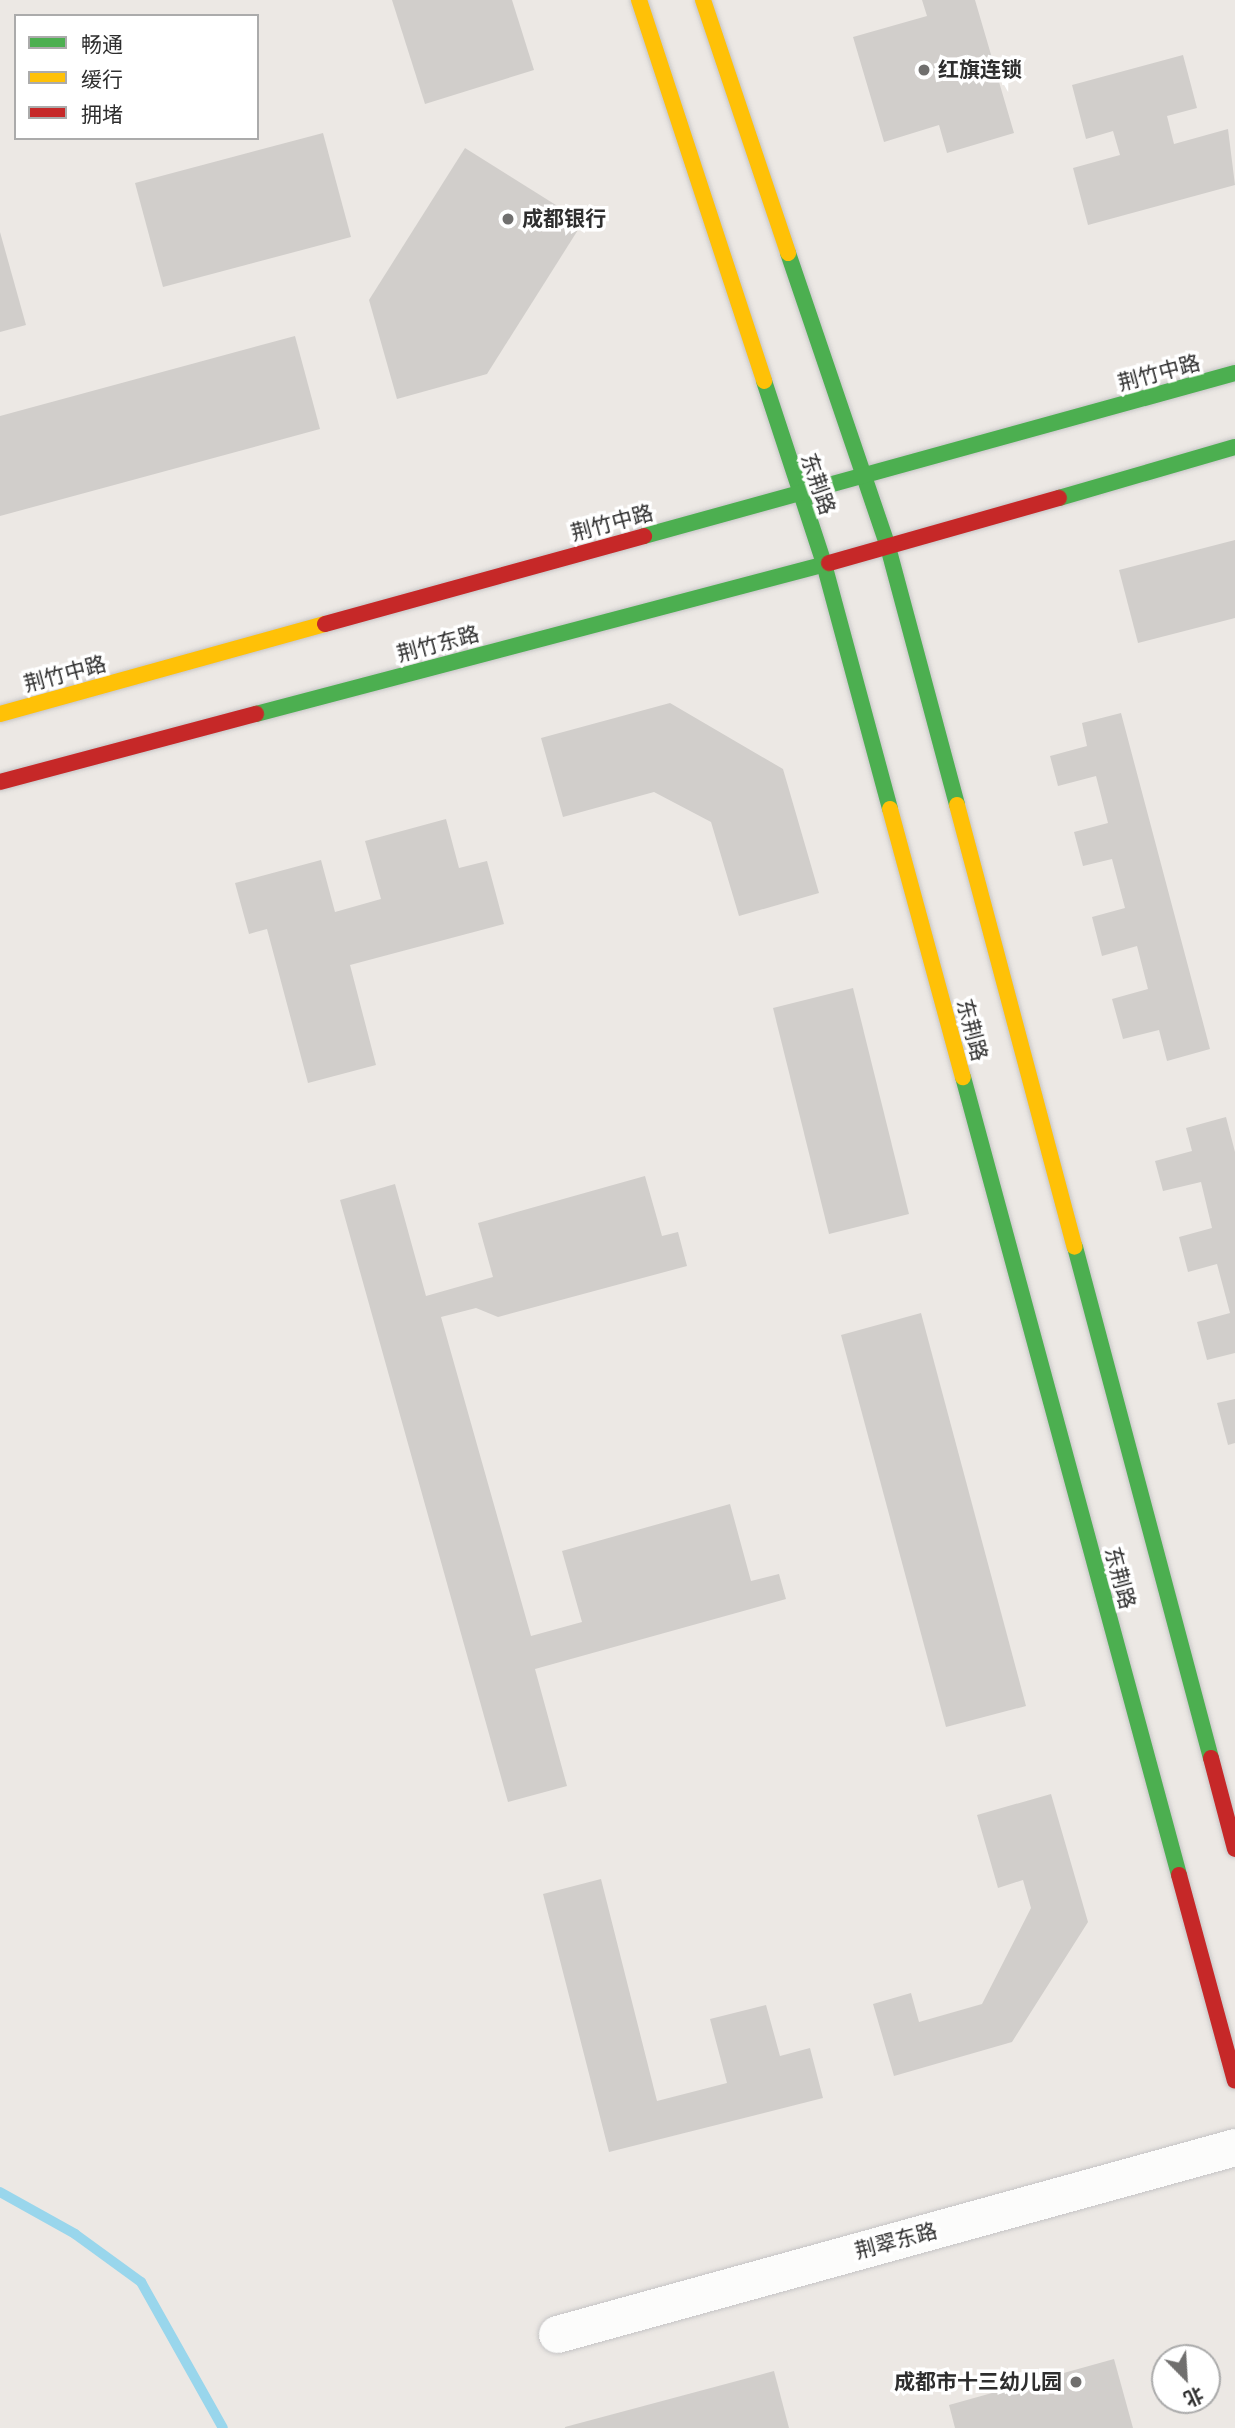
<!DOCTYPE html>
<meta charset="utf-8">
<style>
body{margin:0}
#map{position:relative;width:1235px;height:2428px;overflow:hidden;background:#ece8e4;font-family:"Fira Sans Condensed","Noto Sans SC",sans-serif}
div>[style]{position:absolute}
.stream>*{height:10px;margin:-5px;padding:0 5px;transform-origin:5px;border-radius:5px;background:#99d6ec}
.building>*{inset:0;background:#d1cecb}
.roads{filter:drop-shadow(0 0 2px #c5c4c5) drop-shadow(0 0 2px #c5c4c5)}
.street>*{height:37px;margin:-18.5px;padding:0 18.5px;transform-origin:18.5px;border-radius:18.5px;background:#fcfcfb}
.fast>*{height:16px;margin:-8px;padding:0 8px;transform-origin:8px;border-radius:8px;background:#4caf50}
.slow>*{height:16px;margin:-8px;padding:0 8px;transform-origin:8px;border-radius:8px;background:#ffc107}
.jam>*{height:16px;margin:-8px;padding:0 8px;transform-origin:8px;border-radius:8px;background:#c62828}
.dots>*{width:19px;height:19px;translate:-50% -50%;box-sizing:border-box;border:4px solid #fff;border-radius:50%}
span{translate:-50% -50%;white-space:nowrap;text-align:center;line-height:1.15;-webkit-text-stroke:7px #fff;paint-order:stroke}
.poi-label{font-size:21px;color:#2e2e2e;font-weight:700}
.left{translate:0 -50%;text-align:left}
.right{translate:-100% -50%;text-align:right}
.street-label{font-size:21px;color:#2e2e2e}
.legend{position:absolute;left:14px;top:14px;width:245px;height:126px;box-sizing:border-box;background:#fff;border:2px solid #ababab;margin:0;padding:9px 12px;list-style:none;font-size:21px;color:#2e2e2e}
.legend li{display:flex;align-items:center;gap:14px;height:35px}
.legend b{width:35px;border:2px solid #ababab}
.north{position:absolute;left:1151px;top:2344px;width:70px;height:70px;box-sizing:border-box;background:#fff;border:2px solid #ababab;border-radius:50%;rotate:156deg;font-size:19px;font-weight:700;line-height:28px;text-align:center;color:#2e2e2e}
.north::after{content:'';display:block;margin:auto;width:24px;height:32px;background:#706f6e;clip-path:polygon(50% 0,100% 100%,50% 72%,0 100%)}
</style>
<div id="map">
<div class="stream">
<i style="left:0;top:2192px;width:86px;rotate:29.2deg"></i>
<i style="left:75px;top:2234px;width:82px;rotate:36deg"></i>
<i style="left:141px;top:2282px;width:167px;rotate:60.7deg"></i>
</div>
<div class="building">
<i style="clip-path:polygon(392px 0,512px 0,534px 70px,425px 104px)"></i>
<i style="clip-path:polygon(922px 0,975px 0,1014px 133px,947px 153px,939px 125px,884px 142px,853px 37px,927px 16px)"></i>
<i style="clip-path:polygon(1183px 55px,1197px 108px,1167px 116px,1174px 144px,1228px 129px,1235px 185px,1088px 225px,1073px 168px,1120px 155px,1113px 131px,1086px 139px,1072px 85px)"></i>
<i style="clip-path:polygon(323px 133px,351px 237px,163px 287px,135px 183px)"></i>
<i style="clip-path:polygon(465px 148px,583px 222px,487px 374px,397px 399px,369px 300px)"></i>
<i style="clip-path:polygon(0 232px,26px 325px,0 332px)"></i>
<i style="clip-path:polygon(295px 336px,320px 429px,0 516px,0 416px)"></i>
<i style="clip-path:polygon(1235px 540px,1235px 618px,1138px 643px,1119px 570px)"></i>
<i style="clip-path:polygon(670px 703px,783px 769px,819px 893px,739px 916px,711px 822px,654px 792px,563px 817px,541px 738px)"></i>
<i style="clip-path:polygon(1121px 713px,1210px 1049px,1167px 1061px,1159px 1030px,1123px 1039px,1112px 999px,1148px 989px,1137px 946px,1102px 956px,1092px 917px,1125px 908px,1112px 859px,1083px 866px,1074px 832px,1108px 823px,1096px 776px,1058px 786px,1050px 756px,1087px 746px,1082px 723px)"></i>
<i style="clip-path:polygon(446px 819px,459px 868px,487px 861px,504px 924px,350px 965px,376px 1065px,308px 1083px,267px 929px,249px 934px,235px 883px,321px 860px,335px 912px,381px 899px,365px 841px)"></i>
<i style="clip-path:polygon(853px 988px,909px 1214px,829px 1234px,773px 1008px)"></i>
<i style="clip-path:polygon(1226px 1117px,1235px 1152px,1235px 1353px,1207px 1360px,1197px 1322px,1230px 1313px,1217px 1264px,1188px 1272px,1179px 1237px,1212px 1228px,1201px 1182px,1163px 1191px,1155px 1161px,1192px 1151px,1186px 1128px)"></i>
<i style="clip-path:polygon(645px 1176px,662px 1236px,678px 1232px,687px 1266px,498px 1317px,476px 1308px,441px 1317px,531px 1636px,582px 1622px,562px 1551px,730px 1504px,751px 1581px,779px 1574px,786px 1599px,535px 1669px,567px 1786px,508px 1802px,340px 1200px,395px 1184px,426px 1296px,493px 1277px,478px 1223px)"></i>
<i style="clip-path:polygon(921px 1313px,1026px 1706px,946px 1727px,841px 1335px)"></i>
<i style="clip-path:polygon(1235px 1399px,1235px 1443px,1228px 1445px,1217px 1403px)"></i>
<i style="clip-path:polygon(1051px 1794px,1088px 1922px,1012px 2042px,894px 2076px,873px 2004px,911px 1993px,919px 2022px,982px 2004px,1031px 1908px,1023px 1880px,998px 1888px,977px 1815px)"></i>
<i style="clip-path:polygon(601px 1879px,657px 2101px,727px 2083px,710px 2019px,766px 2005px,780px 2056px,810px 2048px,823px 2098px,609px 2152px,543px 1894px)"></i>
<i style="clip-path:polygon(1114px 2359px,1133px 2428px,955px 2428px,949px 2405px)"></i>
<i style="clip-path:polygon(774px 2371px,789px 2428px,565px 2428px,565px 2427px)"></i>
</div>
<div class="roads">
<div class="street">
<i style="left:557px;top:2334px;width:703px;rotate:-15.42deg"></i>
</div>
<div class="fast">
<i style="left:788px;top:253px;width:311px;rotate:71.2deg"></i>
<i style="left:888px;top:547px;width:267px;rotate:75deg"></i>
<i style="left:764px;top:381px;width:193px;rotate:71.8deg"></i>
<i style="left:824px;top:564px;width:254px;rotate:74.9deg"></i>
<i style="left:1059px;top:498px;width:183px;rotate:-16.2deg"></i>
<i style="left:644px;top:536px;width:613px;rotate:-15.42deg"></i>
<i style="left:256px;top:714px;width:593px;rotate:-14.76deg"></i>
<i style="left:963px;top:1077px;width:827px;rotate:74.85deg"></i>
<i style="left:1075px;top:1247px;width:529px;rotate:75.1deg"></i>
</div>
<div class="slow">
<i style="left:639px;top:0;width:401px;rotate:71.8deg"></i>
<i style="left:703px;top:0;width:267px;rotate:71.4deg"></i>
<i style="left:0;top:714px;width:337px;rotate:-15.5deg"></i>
<i style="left:957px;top:805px;width:457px;rotate:75.1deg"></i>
<i style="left:890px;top:809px;width:278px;rotate:74.8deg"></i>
</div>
<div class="jam">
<i style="left:829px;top:563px;width:239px;rotate:-15.8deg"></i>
<i style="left:325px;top:624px;width:331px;rotate:-15.4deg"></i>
<i style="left:0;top:782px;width:265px;rotate:-14.9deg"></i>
<i style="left:1211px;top:1758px;width:94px;rotate:75.2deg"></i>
<i style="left:1179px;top:1875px;width:213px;rotate:74.8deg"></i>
</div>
</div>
<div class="dots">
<i style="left:924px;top:70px;background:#706f6e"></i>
<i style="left:508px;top:219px;background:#706f6e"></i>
<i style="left:1076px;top:2382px;background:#706f6e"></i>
</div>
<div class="poi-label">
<span class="left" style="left:938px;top:70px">红旗连锁</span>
<span class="left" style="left:522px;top:219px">成都银行</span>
<span class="right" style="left:1062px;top:2382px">成都市十三幼儿园</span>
</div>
<div class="street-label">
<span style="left:1159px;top:373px;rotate:-15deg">荆竹中路</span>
<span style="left:818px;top:484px;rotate:71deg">东荆路</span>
<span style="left:612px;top:523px;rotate:-15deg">荆竹中路</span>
<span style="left:438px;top:644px;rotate:-15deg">荆竹东路</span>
<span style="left:65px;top:674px;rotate:-15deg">荆竹中路</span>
<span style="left:972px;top:1030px;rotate:75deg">东荆路</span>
<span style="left:1120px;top:1578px;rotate:75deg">东荆路</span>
<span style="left:896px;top:2241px;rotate:-15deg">荆翠东路</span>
</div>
<ul class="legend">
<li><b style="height:9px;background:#4caf50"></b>畅通</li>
<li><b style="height:9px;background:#ffc107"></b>缓行</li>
<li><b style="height:9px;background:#c62828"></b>拥堵</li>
</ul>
<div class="north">北</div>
</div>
